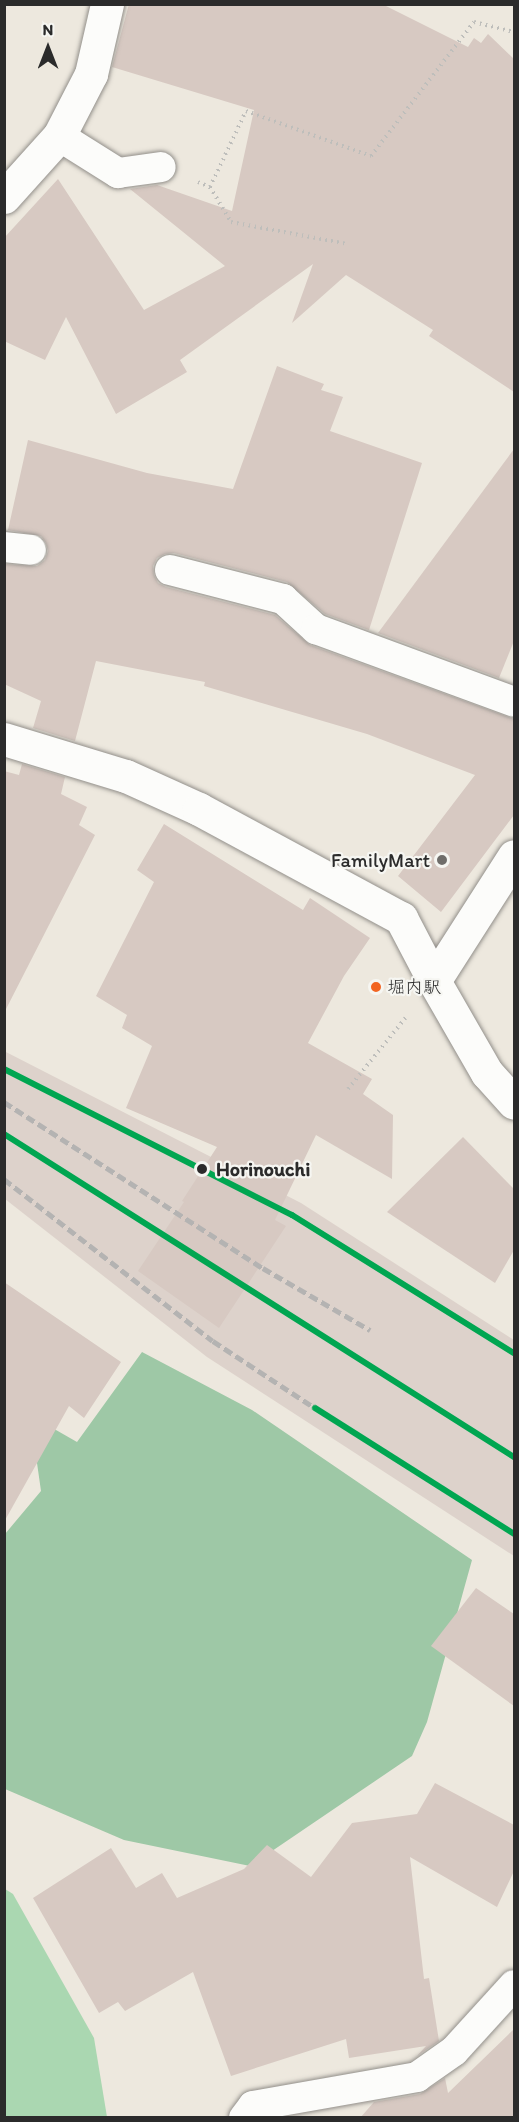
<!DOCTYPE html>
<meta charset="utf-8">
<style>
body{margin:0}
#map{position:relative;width:519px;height:2122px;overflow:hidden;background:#ede8de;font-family:Itim,"Klee One",sans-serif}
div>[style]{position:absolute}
.industrial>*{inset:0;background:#ddd2cb}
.green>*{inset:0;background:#aad7b1}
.forest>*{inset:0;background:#9ec8a6}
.building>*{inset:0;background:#d7c9c2}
.path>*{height:4px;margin-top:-2px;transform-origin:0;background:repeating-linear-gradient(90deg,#bebebb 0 1.5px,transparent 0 6px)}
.roads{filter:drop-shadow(0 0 2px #928f8a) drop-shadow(0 0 2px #928f8a)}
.service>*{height:30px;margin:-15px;padding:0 15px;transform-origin:15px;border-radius:15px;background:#fcfcfa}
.minor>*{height:33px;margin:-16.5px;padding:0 16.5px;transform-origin:16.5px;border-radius:16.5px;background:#fcfcfa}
.tertiary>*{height:33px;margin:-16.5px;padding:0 16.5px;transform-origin:16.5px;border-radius:16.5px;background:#fcfcfa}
.rail>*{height:4.5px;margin-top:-2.25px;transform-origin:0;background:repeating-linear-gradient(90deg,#b4b3b2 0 9px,transparent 0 13.5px)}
.rail-1>*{height:6px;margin:-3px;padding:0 3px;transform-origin:3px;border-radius:3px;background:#00a651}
.dots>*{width:16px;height:16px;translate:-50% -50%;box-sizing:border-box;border:3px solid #f6f6f2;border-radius:50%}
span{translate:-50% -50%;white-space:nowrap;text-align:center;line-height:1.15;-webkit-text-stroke:4.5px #f6f6f2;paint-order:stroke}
.bus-label{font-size:18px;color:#2b2b2b}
.left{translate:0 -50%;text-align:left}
.poi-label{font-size:20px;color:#2b2b2b}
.right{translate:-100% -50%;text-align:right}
.stop-label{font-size:20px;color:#2b2b2b;font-weight:700}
.frame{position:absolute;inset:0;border:6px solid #2b2b2b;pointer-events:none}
.north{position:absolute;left:18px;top:18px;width:60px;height:60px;-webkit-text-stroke:4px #f6f6f2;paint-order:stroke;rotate:0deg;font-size:16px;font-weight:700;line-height:24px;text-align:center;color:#2b2b2b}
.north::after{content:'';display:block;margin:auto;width:21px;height:27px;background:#2b2b2b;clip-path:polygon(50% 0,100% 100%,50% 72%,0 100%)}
</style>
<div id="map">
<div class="industrial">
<i style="clip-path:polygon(4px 1051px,301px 1203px,514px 1340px,514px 1556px,207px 1357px,5px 1199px)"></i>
</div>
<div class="green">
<i style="clip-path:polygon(5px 1889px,13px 1894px,94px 2038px,107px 2117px,5px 2117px)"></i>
</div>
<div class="forest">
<i style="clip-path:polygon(142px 1352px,252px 1410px,472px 1560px,427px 1722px,412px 1756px,250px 1866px,124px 1840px,5px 1789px,5px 1534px,41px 1491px,34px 1442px,49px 1426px,77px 1442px)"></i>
</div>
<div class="building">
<i style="clip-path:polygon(129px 4px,382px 4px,468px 47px,474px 38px,481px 43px,488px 34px,514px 59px,514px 392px,429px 336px,433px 330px,346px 275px,292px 323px,313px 264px,180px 360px,187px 372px,116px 414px,66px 317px,45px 360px,4px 341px,4px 238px,58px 179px,144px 310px,225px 266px,130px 189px,157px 185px,232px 211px,254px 110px,112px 67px)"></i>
<i style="clip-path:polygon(277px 366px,324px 384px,321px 390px,343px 397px,330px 431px,422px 463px,369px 630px,325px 614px,287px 582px,174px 553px,165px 554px,157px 558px,153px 566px,154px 575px,158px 583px,166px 587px,275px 615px,310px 645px,514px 719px,514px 815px,441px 912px,398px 876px,475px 775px,367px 734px,204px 686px,205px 682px,96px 661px,75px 741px,33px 728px,41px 701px,4px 684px,4px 564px,37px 566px,45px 560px,48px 551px,46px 543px,41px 536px,8px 530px,28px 440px,147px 473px,233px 489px)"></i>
<i style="clip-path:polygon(514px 449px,514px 641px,499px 678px,378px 633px)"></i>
<i style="clip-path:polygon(22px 764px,65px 777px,61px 794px,87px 807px,79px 825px,95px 835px,4px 1013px,4px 771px,19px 775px)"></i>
<i style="clip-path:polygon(164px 824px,303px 910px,310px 898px,370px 938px,344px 976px,308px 1043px,372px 1079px,363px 1094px,393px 1115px,392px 1179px,316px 1135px,275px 1220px,286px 1226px,219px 1328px,138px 1271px,184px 1202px,182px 1201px,217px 1147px,126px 1108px,152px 1046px,122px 1028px,127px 1015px,96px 996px,154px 882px,137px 870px)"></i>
<i style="clip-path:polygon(463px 1137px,514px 1189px,514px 1250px,495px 1283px,387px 1212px)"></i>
<i style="clip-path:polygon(4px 1282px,121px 1362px,84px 1418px,69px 1406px,4px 1522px)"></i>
<i style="clip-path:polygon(476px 1588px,514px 1614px,514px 1706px,431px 1646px)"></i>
<i style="clip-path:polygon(435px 1783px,514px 1825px,514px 1871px,497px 1907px,410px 1857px,424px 1979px,429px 1978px,439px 2041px,417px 2056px,426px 2046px,349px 2058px,346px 2039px,231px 2076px,193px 1972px,125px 2011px,118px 2002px,99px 2013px,33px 1898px,111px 1848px,136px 1888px,162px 1873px,177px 1898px,244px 1869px,267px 1845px,311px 1877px,352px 1823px,417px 1814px)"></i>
<i style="clip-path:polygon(514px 2029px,514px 2118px,360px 2118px,374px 2102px,420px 2094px,445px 2078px,448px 2093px)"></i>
</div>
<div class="path">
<i style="left:198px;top:182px;width:13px;rotate:23deg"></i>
<i style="left:210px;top:187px;width:41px;rotate:59deg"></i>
<i style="left:231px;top:222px;width:118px;rotate:10.7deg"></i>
<i style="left:210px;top:187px;width:84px;rotate:-64.7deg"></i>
<i style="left:246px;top:111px;width:133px;rotate:19.8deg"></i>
<i style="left:371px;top:156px;width:169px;rotate:-52.5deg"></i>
<i style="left:474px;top:22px;width:41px;rotate:14deg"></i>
<i style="left:348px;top:1089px;width:92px;rotate:-51.1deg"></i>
</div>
<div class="roads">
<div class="service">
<i style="left:59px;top:136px;width:70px;rotate:32.1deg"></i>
<i style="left:118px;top:173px;width:43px;rotate:-7.9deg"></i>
<i style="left:4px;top:547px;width:27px;rotate:6deg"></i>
<i style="left:170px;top:570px;width:117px;rotate:14.4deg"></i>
<i style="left:283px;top:599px;width:45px;rotate:42.3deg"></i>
<i style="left:316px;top:629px;width:211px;rotate:20.2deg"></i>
<i style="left:244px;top:2118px;width:15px;rotate:-53deg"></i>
<i style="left:253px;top:2106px;width:167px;rotate:-10deg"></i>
<i style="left:417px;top:2077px;width:45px;rotate:-35.1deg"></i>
<i style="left:454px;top:2051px;width:89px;rotate:-47.7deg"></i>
</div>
<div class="minor">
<i style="left:4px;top:197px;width:82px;rotate:-48deg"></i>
<i style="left:59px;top:136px;width:70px;rotate:-62.7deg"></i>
<i style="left:91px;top:74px;width:72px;rotate:-77.1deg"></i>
<i style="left:4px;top:739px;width:127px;rotate:16.9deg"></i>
<i style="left:126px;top:776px;width:80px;rotate:24.3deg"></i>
<i style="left:199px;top:809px;width:230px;rotate:28.4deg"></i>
<i style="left:401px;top:918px;width:71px;rotate:62.4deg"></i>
<i style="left:434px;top:981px;width:148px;rotate:-57.4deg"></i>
</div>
<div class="tertiary">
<i style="left:434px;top:981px;width:106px;rotate:60.1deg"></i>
<i style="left:487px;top:1073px;width:40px;rotate:48deg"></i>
</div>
</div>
<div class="rail">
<i style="left:4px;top:1102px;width:308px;rotate:32.7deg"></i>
<i style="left:263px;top:1268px;width:124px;rotate:30.1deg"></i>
<i style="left:4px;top:1179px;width:264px;rotate:37.8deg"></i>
<i style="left:213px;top:1341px;width:122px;rotate:33.3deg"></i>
</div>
<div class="rail-1">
<i style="left:4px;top:1069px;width:323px;rotate:26.9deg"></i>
<i style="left:292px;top:1215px;width:261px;rotate:31.9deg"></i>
<i style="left:4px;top:1134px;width:604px;rotate:32.35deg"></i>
<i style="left:315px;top:1408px;width:236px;rotate:32.3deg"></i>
</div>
<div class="dots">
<i style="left:442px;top:860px;background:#6f6d6a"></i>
<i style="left:376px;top:987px;background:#f26522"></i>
<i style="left:202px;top:1169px;background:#2b2b2b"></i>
</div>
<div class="bus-label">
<span class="left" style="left:387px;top:987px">堀内駅</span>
</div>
<div class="poi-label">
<span class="right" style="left:430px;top:860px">FamilyMart</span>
</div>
<div class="stop-label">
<span class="left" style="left:216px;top:1169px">Horinouchi</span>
</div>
<div class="frame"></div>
<div class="north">N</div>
</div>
